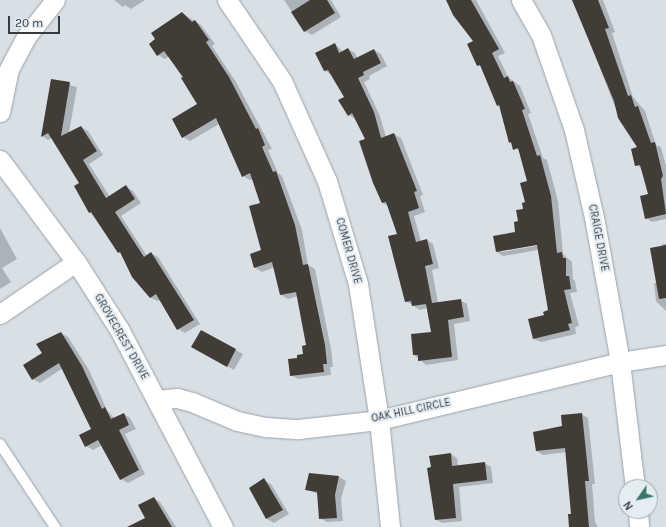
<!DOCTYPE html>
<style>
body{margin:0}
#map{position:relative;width:666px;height:527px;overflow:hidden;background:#d8e0e6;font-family:Karla,sans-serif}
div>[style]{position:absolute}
.shadow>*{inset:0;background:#0003}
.building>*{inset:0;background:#423c37}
.roads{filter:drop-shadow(0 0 1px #9ba2a8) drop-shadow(0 0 1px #9ba2a8)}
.lane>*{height:10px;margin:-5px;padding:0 5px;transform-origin:5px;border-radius:5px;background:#fff}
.street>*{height:19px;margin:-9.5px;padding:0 9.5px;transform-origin:9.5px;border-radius:9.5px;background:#fff}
span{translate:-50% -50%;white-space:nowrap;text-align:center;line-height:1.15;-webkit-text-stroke:4px #e5edf4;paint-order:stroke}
.street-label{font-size:11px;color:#383b3e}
.north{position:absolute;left:618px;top:479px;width:40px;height:40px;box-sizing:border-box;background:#e5edf4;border:1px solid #a0a6ab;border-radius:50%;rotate:236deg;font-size:11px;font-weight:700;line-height:16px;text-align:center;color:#383b3e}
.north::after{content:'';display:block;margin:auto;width:14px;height:18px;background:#397865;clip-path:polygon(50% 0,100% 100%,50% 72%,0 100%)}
.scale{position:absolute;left:8px;top:16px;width:52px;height:18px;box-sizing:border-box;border:2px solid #383b3e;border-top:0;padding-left:5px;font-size:12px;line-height:14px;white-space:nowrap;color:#383b3e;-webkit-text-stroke:3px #e5edf4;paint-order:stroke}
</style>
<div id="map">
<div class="shadow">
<i style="clip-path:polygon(114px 0,145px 0,131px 9px,125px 5px,123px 7px)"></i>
<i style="clip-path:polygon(284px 0,331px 0,341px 17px,312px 35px,305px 31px)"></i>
<i style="clip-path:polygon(evenodd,447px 0,476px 0,505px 53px,498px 56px,508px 77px,520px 86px,531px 113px,528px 114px,543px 158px,547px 160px,558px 201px,563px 254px,572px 262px,573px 279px,575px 281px,577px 292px,570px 293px,579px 326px,575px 327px,576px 334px,541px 342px,534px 339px,549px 311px,538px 250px,503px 256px,497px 252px,516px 233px,526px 203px,528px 182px,520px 152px,510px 142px,501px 107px,483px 68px,478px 65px,474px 42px,447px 0,541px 243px,542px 245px,501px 252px,501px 250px,541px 243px)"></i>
<i style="clip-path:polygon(571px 0,603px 0,615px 32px,612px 33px,633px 97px,645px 111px,656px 145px,661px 147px,666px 166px,666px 219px,652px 222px,646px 218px,649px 195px,641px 168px,636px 165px,638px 148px,619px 117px,574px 2px)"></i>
<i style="clip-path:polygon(182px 13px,201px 25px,215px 44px,212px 46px,236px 82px,272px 149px,268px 150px,278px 173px,282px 176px,302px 230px,308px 265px,315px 269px,331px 349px,333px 367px,330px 367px,331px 375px,298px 379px,291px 375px,308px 346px,298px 296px,288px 299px,281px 295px,275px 267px,262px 272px,255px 268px,251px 255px,262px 251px,261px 203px,253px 179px,250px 180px,243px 176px,219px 124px,190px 141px,183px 137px,198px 104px,169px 56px,165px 59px,158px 55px,157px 39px)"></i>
<i style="clip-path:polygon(335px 44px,343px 52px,348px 49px,355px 53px,358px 59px,374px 50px,381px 54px,387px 66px,369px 76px,370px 79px,364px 82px,380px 116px,386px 137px,394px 134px,401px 138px,423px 195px,420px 196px,425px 212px,414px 216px,421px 242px,427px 240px,433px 244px,439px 268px,432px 270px,438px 303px,460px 300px,467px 304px,470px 321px,454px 324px,458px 360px,426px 365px,414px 355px,432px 333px,427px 308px,420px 310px,406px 301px,398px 235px,388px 206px,383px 203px,366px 140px,355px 119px,349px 115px,345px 98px,332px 75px,325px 71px,317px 53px)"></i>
<i style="clip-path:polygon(51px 80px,77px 87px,69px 133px,81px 127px,88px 131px,103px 155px,89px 164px,110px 197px,126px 187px,133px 191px,141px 203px,121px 216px,147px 256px,151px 253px,158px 257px,200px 324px,185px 333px,178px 329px,160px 300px,158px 301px,151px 298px,133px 276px,122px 254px,90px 212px,81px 183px,52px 138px,48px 140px,42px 136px)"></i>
<i style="clip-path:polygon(0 228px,17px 259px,2px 268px,11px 282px,0 289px)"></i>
<i style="clip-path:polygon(662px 244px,666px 244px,666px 311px,656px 301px,654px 283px,657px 283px)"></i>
<i style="clip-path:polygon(201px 331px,243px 354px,234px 370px,192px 347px)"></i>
<i style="clip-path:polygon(61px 333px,68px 337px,89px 370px,107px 410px,115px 419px,124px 414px,130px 418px,136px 429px,125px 434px,145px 474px,128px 483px,121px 479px,102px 445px,93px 450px,86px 446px,93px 430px,63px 368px,40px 383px,33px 379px,43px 353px,38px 345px)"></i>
<i style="clip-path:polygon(581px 414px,588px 418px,595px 484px,592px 484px,595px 522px,598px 527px,570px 527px,572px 515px,567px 452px,543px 455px,536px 451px)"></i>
<i style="clip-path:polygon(451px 454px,457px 458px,458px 466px,484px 463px,491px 467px,493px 483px,459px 487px,462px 521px,442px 523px,435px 519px,432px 468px)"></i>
<i style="clip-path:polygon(309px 474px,339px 477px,346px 481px,341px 499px,343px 521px,327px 522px,320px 518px,318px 494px,306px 489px)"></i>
<i style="clip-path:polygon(264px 480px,271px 484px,289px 514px,274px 523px,267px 519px,250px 488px)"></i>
<i style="clip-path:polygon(153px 498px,160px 502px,176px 527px,130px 527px,146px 518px)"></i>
</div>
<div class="building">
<i style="clip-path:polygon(310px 0,327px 0,335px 13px,304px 32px,291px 12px)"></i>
<i style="clip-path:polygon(446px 0,471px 0,499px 49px,492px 53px,504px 78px,508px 76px,510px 82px,513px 81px,525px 109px,522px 110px,537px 156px,540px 155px,551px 196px,557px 253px,562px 252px,563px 258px,566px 258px,566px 276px,569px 276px,571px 289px,564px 290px,572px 323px,568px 324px,570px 330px,533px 339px,528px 319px,544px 315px,543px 312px,548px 310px,537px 245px,496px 252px,493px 236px,515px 232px,514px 222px,518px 221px,516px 210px,523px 209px,522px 203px,525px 202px,520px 183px,527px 181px,518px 148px,513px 150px,511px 142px,509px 143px,499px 105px,497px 106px,480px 65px,477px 66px,467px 44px,473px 41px,453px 15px)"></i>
<i style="clip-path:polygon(572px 0,598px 0,609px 28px,605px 29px,628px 96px,631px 95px,635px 107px,638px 106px,651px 143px,655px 142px,663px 176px,661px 179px,666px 214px,645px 219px,640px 196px,648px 194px,640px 165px,635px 166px,631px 149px,637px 147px,618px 118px,614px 101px)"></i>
<i style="clip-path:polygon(182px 12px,192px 22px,195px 20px,209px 40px,206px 42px,229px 77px,256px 129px,258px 128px,265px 145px,262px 147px,273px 172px,276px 171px,295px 225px,303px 265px,308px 264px,325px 345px,327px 364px,323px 364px,324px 372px,290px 376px,288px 359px,297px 358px,297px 355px,303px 354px,302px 346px,306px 345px,296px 292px,280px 295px,272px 262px,254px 268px,250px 254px,261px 250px,249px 206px,260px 203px,250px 173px,242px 177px,216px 118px,182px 138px,172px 119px,197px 104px,181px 78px,183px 77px,164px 51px,157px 56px,149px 44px,155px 39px,151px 33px)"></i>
<i style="clip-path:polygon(335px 43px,339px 53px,348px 48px,354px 59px,374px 49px,381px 63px,363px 72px,364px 75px,358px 78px,374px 112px,381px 138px,394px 133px,417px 191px,414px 192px,419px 208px,408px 212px,416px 242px,427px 239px,433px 264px,425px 266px,432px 303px,461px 299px,464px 317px,448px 320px,452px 357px,418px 361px,418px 355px,413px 355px,411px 334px,431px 332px,426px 304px,412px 306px,411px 301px,405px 302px,388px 236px,397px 234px,386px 202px,382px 203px,373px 183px,359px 141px,365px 139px,352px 113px,348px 116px,338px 100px,344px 97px,328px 70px,324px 71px,315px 53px)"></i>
<i style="clip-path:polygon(51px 79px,70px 82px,61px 136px,81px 126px,97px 151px,83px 160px,106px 198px,126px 185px,135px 199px,115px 212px,144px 257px,151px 252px,194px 320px,177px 330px,156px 294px,150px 298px,132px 277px,120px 252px,118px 253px,91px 212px,89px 213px,74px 186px,79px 183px,48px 133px,41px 137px)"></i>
<i style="clip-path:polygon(666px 245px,666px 298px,659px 299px,650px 248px)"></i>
<i style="clip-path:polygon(201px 330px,236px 349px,227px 367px,191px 347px)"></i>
<i style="clip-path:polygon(61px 332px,82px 366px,102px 409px,105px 407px,111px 419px,124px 413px,129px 425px,119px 430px,139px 470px,120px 480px,98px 440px,85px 447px,79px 435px,91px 429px,59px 363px,32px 380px,23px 365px,42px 353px,36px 344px)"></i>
<i style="clip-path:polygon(582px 413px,589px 481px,585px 481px,589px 527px,569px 527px,568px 514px,571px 514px,565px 448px,536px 451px,533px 432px,562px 426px,561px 415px)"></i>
<i style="clip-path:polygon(451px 453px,452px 466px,485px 462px,487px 480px,453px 484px,456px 518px,435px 520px,427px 468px,431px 467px,429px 456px)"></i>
<i style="clip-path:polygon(309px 473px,339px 476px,335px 495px,337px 518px,319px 519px,317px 492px,305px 490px)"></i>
<i style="clip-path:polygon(264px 478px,283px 510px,266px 519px,249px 488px)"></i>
<i style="clip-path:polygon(154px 497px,172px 527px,127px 527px,145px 518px,138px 505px)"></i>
</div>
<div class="roads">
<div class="lane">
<i style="left:0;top:444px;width:100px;rotate:56.5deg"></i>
</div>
<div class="street">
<i style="left:227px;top:0;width:98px;rotate:55.8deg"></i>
<i style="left:282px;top:81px;width:110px;rotate:65.8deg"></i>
<i style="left:327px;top:181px;width:108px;rotate:73.2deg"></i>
<i style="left:358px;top:284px;width:138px;rotate:81.2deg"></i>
<i style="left:379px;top:420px;width:108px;rotate:84.1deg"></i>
<i style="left:521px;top:0;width:40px;rotate:60.3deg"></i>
<i style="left:541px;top:35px;width:101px;rotate:70.8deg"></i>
<i style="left:574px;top:130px;width:89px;rotate:77.1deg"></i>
<i style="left:594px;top:217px;width:147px;rotate:79.8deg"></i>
<i style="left:620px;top:362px;width:126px;rotate:83.2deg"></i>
<i style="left:0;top:112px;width:44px;rotate:-78.2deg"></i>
<i style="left:9px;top:69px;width:36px;rotate:-62deg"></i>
<i style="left:26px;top:37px;width:47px;rotate:-51.9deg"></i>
<i style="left:0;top:160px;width:127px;rotate:53.3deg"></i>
<i style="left:76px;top:262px;width:80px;rotate:57.3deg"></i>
<i style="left:119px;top:329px;width:224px;rotate:62.3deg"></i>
<i style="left:0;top:314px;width:92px;rotate:-34.4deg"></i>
<i style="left:157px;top:400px;width:20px;rotate:-6deg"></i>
<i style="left:177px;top:398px;width:16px;rotate:15deg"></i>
<i style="left:192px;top:402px;width:49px;rotate:22.9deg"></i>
<i style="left:237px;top:421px;width:30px;rotate:12deg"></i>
<i style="left:266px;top:427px;width:32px;rotate:4deg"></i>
<i style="left:298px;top:429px;width:81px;rotate:-6.3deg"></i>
<i style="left:379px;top:420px;width:248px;rotate:-13.5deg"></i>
<i style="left:620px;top:362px;width:47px;rotate:-8.7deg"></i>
<i style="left:638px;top:511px;width:16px;rotate:86deg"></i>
</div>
</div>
<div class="street-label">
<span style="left:598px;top:238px;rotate:79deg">CRAIGE DRIVE</span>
<span style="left:348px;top:251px;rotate:74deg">COMER DRIVE</span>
<span style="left:121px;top:337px;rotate:60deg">GROVECREST DRIVE</span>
<span style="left:411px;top:411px;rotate:-12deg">OAK HILL CIRCLE</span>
</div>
<div class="north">N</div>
<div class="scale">20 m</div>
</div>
